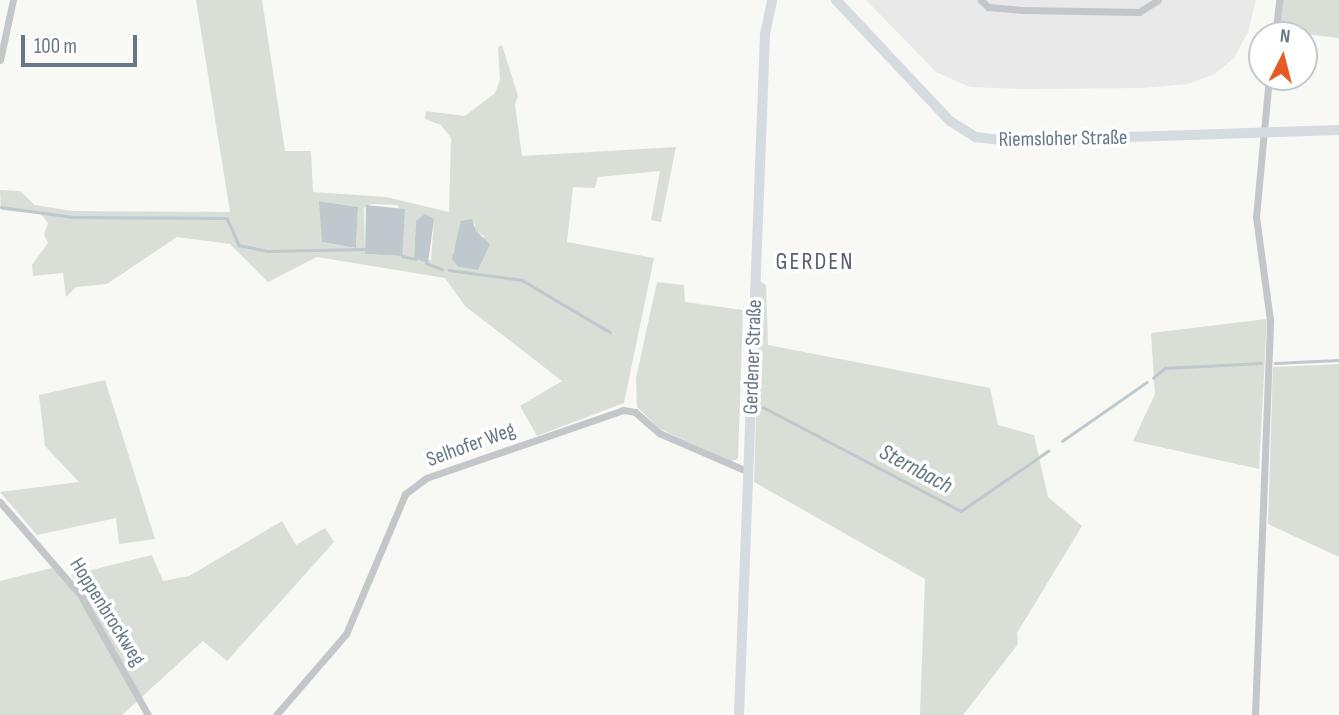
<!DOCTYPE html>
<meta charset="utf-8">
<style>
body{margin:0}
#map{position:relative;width:1339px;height:715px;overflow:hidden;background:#f8f8f5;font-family:"Sofia Sans Condensed",sans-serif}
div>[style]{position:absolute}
.built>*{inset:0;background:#e8e9e8}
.green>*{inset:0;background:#d9dfd6}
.water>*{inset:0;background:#bec8cd}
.stream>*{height:2.5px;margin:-1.25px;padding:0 1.25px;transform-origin:1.25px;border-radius:1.25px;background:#bec8cd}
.minor>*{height:7px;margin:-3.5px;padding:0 3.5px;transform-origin:3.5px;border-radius:3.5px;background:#c3c7ca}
.secondary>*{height:10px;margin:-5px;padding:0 5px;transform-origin:5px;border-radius:5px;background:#d6dbdf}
span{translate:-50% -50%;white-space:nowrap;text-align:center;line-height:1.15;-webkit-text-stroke:7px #fff;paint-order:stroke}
.street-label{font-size:21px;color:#667786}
.water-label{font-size:23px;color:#627882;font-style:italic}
.quarter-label{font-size:24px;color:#54606b;letter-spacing:2px}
.north{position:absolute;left:1248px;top:21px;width:70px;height:70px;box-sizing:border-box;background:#fff;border:2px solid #c2c9cf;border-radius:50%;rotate:6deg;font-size:19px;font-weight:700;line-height:28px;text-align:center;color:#667786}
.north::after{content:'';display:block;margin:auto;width:24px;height:32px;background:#e75a26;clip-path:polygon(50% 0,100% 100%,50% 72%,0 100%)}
.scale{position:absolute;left:21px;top:35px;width:116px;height:32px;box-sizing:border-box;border:4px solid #667786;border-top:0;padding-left:9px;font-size:21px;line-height:24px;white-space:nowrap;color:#667786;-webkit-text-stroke:5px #fff;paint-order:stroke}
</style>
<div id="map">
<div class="built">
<i style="clip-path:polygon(866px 0,1256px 0,1248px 32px,1234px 58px,1215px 74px,1188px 84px,1144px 88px,1023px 89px,970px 87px,936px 72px)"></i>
</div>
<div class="green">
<i style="clip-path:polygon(evenodd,196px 0,262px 0,285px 151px,311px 151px,313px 192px,386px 197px,449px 212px,451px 138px,441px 125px,425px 119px,426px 111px,465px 116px,495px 93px,500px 80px,498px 47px,502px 45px,518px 96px,515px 104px,522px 156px,676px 147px,661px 222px,651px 220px,660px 171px,598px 177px,595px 188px,573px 187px,567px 242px,654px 258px,624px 403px,537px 436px,520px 406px,562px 381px,465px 306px,445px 278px,317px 257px,268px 282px,230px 244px,177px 237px,107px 284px,76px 287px,66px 297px,63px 273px,33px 276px,32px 265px,48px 243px,44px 234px,48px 223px,41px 214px,1px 210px,0 190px,20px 191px,35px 205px,72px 211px,230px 212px,196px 0,320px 201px,358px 207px,356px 248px,322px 242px,320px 201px,196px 0,371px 204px,398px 205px,402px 256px,365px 254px,364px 208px,371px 204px,196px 0,434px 219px,431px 260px,414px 258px,416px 221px,434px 219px,196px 0,475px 223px,475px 231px,484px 236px,478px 270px,458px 267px,453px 251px,475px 223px)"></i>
<i style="clip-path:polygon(1283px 0,1339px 0,1339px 38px,1279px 31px)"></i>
<i style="clip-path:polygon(760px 281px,766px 285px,768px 345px,990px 388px,998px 425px,1034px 435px,1048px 497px,1082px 526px,1017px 633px,1018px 644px,963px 715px,920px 715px,925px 579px,754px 482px)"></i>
<i style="clip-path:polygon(657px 282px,684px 285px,685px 302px,743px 310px,738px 459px,731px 461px,660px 429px,637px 407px,636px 378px)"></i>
<i style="clip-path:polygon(1267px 319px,1259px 469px,1133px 441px,1155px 394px,1151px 333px)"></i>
<i style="clip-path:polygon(1339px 364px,1339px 557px,1268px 524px,1273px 367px)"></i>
<i style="clip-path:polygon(105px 380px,155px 539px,119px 544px,116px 518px,37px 535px,0 492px,79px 482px,45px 446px,39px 395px)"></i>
<i style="clip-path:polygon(282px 521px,296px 545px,325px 528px,334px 542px,227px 661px,203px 641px,122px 715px,0 715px,0 581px,56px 567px,79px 600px,88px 594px,71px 575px,152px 555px,163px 581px,189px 576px)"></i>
</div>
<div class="water">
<i style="clip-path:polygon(319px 201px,358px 207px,356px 248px,322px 242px)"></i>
<i style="clip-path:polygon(366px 205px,405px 209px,402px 256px,365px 254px)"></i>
<i style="clip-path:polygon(425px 214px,434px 219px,428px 263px,414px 258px,416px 221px)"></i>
<i style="clip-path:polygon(472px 219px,476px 231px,490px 244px,478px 270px,458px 267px,452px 259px,461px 221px)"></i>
</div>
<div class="stream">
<i style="left:1px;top:207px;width:72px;rotate:8deg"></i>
<i style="left:72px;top:217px;width:155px;rotate:0.4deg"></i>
<i style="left:227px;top:218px;width:30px;rotate:66deg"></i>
<i style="left:239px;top:245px;width:29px;rotate:12deg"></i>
<i style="left:267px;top:251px;width:97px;rotate:-1.2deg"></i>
<i style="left:402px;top:256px;width:14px;rotate:12deg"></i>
<i style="left:426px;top:263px;width:17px;rotate:21deg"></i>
<i style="left:449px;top:270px;width:74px;rotate:7.8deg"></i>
<i style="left:522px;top:280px;width:102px;rotate:30.6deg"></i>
<i style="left:1275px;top:363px;width:64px;rotate:-2.7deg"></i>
<i style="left:1153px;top:378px;width:16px;rotate:-40deg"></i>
<i style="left:1165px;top:368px;width:96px;rotate:-3deg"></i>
<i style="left:763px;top:407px;width:224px;rotate:27.7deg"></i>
<i style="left:961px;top:511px;width:106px;rotate:-34.6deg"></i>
<i style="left:1062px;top:441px;width:103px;rotate:-34.8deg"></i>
</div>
<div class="minor">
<i style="left:981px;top:0;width:10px;rotate:45deg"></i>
<i style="left:988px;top:7px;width:34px;rotate:5deg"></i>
<i style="left:1022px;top:10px;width:117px;rotate:1deg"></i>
<i style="left:1139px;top:12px;width:22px;rotate:-32deg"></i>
<i style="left:1275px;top:35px;width:35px;rotate:-83deg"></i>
<i style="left:0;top:60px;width:61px;rotate:-77.8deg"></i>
<i style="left:0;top:502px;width:124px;rotate:49.2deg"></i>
<i style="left:81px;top:596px;width:137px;rotate:60.6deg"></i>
<i style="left:276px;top:715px;width:107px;rotate:-49.2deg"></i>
<i style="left:346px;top:634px;width:152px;rotate:-67.1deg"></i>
<i style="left:405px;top:494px;width:26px;rotate:-37deg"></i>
<i style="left:426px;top:478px;width:208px;rotate:-19deg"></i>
<i style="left:623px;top:410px;width:12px;rotate:9deg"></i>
<i style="left:635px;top:412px;width:32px;rotate:41deg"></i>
<i style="left:659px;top:433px;width:98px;rotate:23.4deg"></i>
<i style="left:1255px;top:715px;width:395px;rotate:-87.8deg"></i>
<i style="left:1270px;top:320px;width:104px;rotate:-97.7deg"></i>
<i style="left:1256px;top:217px;width:141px;rotate:-84.7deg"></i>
</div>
<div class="secondary">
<i style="left:836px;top:0;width:166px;rotate:46.7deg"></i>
<i style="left:950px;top:121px;width:31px;rotate:32deg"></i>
<i style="left:976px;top:137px;width:33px;rotate:7deg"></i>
<i style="left:1009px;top:141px;width:330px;rotate:-1.9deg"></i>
<i style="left:739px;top:715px;width:681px;rotate:-87.81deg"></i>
<i style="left:765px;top:34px;width:35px;rotate:-78deg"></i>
</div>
<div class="street-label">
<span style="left:1063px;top:139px;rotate:-1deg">Riemsloher Straße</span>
<span style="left:753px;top:357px;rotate:-88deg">Gerdener Straße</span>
<span style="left:471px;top:445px;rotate:-20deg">Selhofer Weg</span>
<span style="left:107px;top:612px;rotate:58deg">Hoppenbrockweg</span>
</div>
<div class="water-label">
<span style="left:916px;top:469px;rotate:28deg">Sternbach</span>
</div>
<div class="quarter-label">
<span style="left:815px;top:262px">GERDEN</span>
</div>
<div class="north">N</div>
<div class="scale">100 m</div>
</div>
